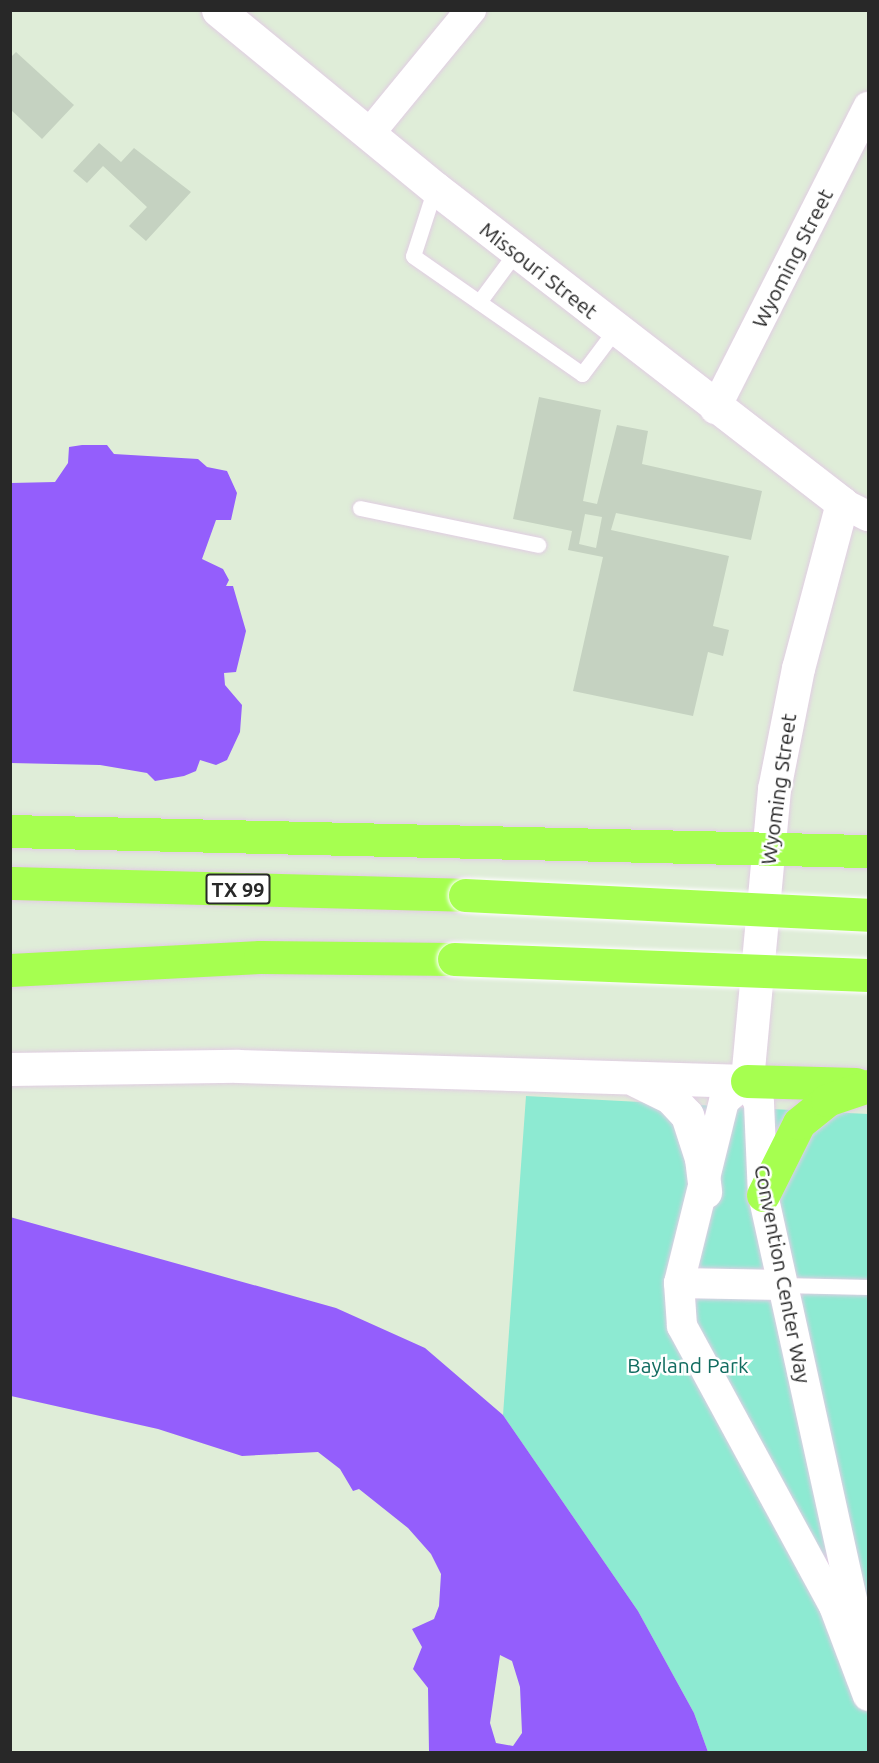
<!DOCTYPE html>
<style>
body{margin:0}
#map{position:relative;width:879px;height:1763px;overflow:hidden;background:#dfedd8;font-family:Ubuntu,sans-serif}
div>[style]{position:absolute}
.green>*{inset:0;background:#8dead2}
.water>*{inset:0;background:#945efc}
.building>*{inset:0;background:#c5d2c1}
.roads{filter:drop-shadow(0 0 2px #e1cde3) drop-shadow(0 0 2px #e1cde3)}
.service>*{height:15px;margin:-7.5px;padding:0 7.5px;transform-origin:7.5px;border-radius:7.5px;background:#fff}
.minor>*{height:30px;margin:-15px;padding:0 15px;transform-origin:15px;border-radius:15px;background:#fff}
.tertiary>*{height:33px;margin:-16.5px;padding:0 16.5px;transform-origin:16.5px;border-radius:16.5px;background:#fff}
.secondary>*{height:33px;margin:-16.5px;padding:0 16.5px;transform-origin:16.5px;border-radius:16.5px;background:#fff}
.motorway>*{height:33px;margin:-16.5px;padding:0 16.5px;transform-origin:16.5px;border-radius:16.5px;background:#a6ff50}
.bridges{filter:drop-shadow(0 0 2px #fff) drop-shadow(0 0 2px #fff)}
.motorway-bridge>*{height:33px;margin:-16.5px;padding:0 16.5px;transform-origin:16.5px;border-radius:16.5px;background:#a6ff50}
span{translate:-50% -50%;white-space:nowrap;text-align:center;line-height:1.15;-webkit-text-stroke:5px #fff;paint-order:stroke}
.shield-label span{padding:2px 4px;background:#fff;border:2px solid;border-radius:4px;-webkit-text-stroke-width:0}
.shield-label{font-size:20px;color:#282828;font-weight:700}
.street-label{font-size:21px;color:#282828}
.park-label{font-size:21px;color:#116c60}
.frame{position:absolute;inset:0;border:12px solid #282828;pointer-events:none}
</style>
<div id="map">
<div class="green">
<i style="clip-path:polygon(526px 1096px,868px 1114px,868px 1752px,708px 1752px,694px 1713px,638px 1611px,503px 1415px)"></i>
</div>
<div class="water">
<i style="clip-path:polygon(82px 445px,107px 445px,114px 454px,198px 459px,207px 467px,227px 471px,237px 493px,231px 520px,216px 520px,202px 559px,223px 569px,229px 580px,226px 586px,233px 586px,246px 631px,236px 672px,224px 673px,225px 685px,242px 705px,240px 732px,227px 760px,216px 765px,200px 760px,196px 771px,184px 776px,155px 781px,147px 773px,100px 765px,11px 763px,11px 483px,55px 482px,68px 463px,69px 447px)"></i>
<i style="clip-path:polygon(evenodd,10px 1217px,336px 1308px,425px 1348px,503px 1415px,638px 1611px,694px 1713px,708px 1752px,429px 1752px,428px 1688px,413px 1669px,422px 1647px,412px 1629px,434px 1619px,439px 1606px,441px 1574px,431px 1554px,408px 1528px,359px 1489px,353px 1491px,340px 1469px,318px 1452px,242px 1456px,158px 1429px,11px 1396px,10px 1217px,500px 1655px,512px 1661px,520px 1687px,522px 1733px,513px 1746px,496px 1743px,490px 1723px,500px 1655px)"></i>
</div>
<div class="building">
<i style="clip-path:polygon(16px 52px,74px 105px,42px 139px,10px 109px,10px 58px)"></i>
<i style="clip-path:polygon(99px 143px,121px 162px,134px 148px,191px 192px,146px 241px,129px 226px,147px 207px,103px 166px,87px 183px,73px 171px)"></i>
<i style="clip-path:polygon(evenodd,539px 397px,601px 410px,583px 501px,597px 504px,617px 425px,648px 431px,642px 464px,762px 491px,751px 540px,616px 513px,611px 530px,729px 556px,713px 626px,729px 630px,723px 656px,708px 652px,693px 716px,573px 691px,603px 557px,568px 550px,572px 531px,513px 519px,539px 397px,585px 514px,602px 517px,596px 548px,579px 544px,585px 514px)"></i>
</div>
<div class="roads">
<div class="service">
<i style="left:435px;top:188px;width:71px;rotate:107.9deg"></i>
<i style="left:413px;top:256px;width:206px;rotate:34.9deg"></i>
<i style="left:582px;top:374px;width:55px;rotate:-53.1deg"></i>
<i style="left:479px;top:302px;width:62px;rotate:-53.5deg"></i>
<i style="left:360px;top:508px;width:182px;rotate:11.7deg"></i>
<i style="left:782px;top:1285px;width:86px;rotate:1.3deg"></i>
</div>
<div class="minor">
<i style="left:369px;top:134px;width:161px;rotate:-50.6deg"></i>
<i style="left:715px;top:409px;width:339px;rotate:-63.1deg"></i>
<i style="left:842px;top:503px;width:29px;rotate:27deg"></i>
<i style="left:679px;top:1283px;width:103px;rotate:1.1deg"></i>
<i style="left:868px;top:1672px;width:488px;rotate:-102.4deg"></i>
<i style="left:763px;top:1195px;width:92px;rotate:-92.5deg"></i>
<i style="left:759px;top:1103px;width:25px;rotate:-119deg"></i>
<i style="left:747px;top:1081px;width:30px;rotate:139deg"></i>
<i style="left:724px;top:1101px;width:187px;rotate:103.9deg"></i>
<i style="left:679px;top:1283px;width:43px;rotate:86deg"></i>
<i style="left:682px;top:1326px;width:319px;rotate:61.5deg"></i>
<i style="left:834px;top:1606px;width:96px;rotate:69.3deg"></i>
</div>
<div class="tertiary">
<i style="left:218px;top:10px;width:281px;rotate:39.4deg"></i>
<i style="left:435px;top:188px;width:515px;rotate:37.74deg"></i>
<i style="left:842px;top:503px;width:171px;rotate:104.9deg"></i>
<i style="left:798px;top:668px;width:123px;rotate:101.2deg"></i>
<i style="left:774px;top:789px;width:293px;rotate:95.3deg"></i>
</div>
<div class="secondary">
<i style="left:10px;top:1069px;width:228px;rotate:-0.8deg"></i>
<i style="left:238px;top:1066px;width:509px;rotate:1.69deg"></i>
<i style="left:637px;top:1081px;width:37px;rotate:26deg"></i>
<i style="left:670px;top:1097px;width:25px;rotate:47deg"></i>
<i style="left:687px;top:1115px;width:45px;rotate:72deg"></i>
<i style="left:701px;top:1158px;width:34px;rotate:83deg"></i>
</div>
<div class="motorway">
<i style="left:10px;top:831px;width:858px;rotate:1.34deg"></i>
<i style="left:10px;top:883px;width:455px;rotate:1.5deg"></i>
<i style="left:10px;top:970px;width:250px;rotate:-3deg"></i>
<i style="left:260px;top:957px;width:194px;rotate:0.6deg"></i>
<i style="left:747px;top:1081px;width:109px;rotate:1.6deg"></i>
<i style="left:763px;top:1195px;width:80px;rotate:-63.4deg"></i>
<i style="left:799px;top:1123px;width:36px;rotate:-39deg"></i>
<i style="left:827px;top:1100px;width:43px;rotate:-18.9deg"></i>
</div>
</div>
<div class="bridges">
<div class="motorway-bridge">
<i style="left:465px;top:895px;width:403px;rotate:2.8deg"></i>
<i style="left:454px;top:959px;width:414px;rotate:2.2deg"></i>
</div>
</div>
<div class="shield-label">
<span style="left:238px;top:889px">TX 99</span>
</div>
<div class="street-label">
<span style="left:792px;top:258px;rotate:-63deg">Wyoming Street</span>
<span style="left:539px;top:270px;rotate:38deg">Missouri Street</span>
<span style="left:778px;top:789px;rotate:-82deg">Wyoming Street</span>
<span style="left:783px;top:1274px;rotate:79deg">Convention Center Way</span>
</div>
<div class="park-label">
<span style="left:688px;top:1365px">Bayland Park</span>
</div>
<div class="frame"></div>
</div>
